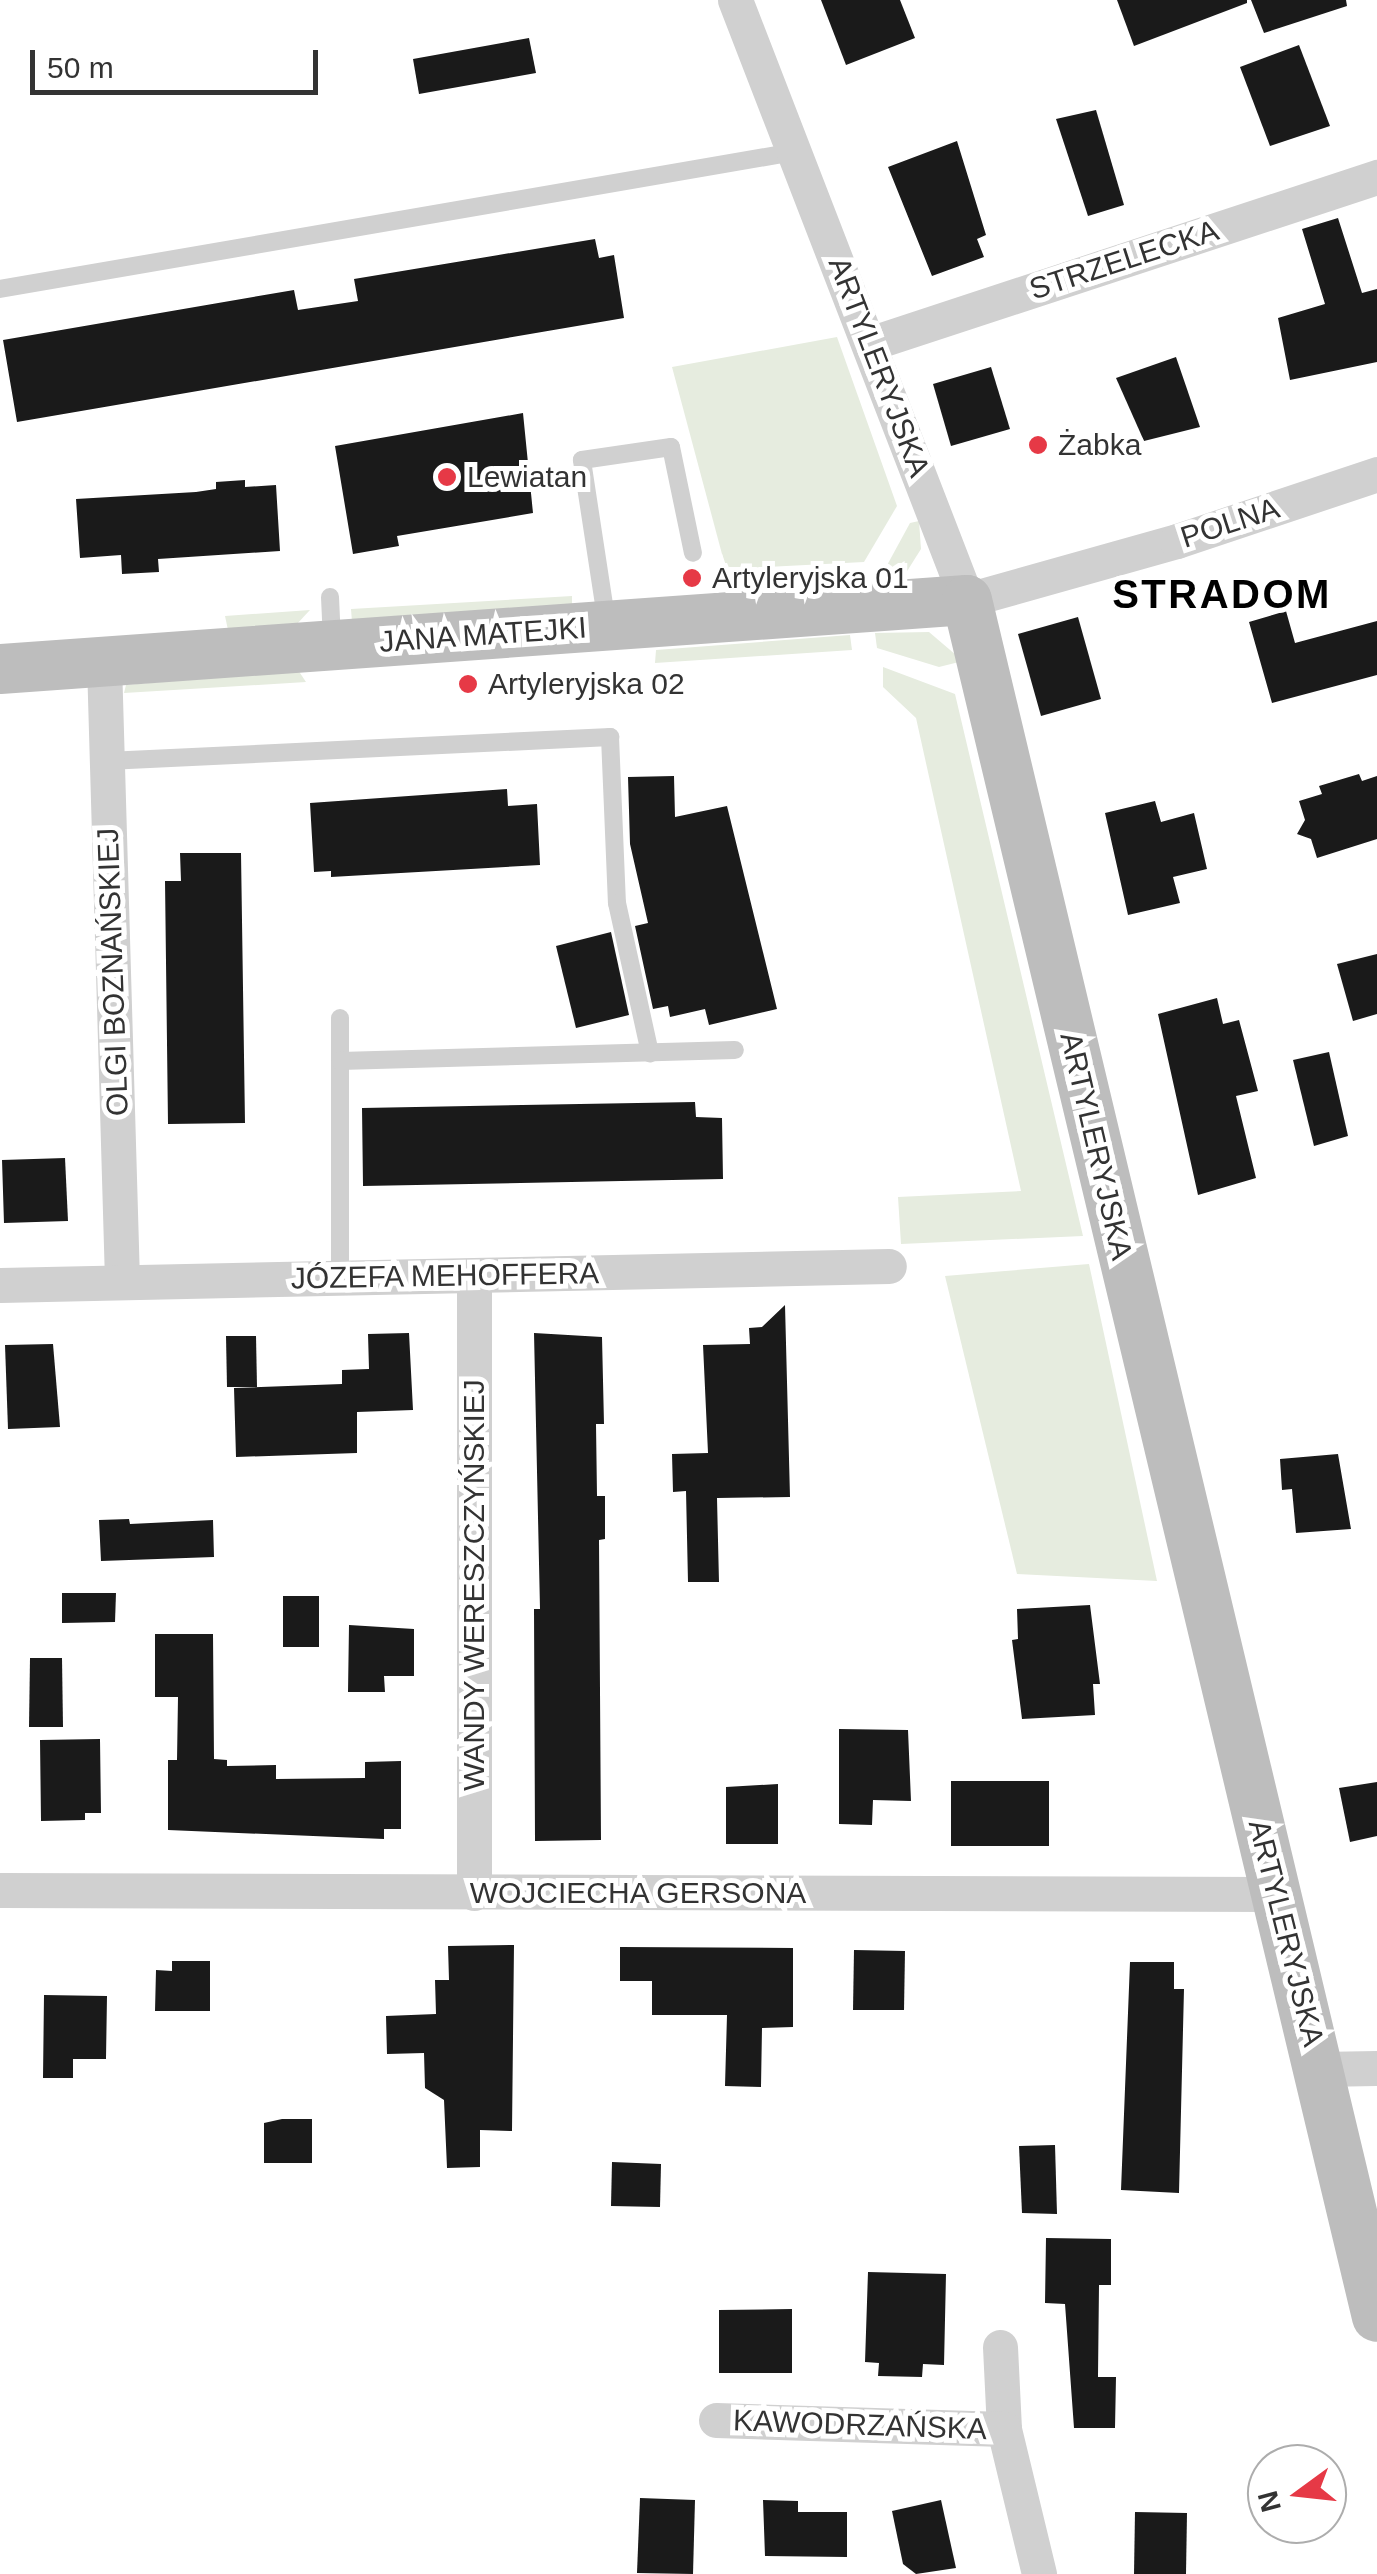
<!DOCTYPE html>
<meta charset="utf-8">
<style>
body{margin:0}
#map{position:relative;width:1377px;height:2574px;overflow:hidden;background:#fff;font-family:Helvetica,sans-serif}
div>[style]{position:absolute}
.green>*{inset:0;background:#e6ecdf}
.building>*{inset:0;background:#1a1a1a}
.lane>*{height:18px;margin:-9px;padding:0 9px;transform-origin:9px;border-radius:9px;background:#d0d0d0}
.street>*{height:35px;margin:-17.5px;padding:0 17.5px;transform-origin:17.5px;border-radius:17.5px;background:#d0d0d0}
.secondary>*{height:50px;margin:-25px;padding:0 25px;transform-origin:25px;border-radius:25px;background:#bdbdbd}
.dots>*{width:28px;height:28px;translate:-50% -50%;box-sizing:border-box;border:5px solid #fff;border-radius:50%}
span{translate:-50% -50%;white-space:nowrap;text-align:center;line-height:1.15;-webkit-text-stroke:10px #fff;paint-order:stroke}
.street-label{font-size:30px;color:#333}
.poi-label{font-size:30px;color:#333}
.left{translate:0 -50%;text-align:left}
.district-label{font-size:40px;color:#000;font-weight:700;letter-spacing:2.5px}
.north{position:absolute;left:1247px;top:2444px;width:100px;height:100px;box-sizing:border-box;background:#fff;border:2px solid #adadad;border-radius:50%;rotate:255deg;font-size:28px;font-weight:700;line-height:40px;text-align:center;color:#333}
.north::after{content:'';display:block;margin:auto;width:35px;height:45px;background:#e63946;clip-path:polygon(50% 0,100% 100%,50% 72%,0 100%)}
.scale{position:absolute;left:30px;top:50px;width:288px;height:45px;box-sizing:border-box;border:5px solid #333;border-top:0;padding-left:12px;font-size:30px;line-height:35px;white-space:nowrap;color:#333;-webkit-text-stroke:8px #fff;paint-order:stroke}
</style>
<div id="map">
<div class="green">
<i style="clip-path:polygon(837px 337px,897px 506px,864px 562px,726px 569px,672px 367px)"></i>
<i style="clip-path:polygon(919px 521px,921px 549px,904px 576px,873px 591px,910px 523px)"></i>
<i style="clip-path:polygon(572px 596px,572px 609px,352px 622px,351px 609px)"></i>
<i style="clip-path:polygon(310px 610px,296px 625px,228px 630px,225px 616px)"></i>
<i style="clip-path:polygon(929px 632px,963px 661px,939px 667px,877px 648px,875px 633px)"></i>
<i style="clip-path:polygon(850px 635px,852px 650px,655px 663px,656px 650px)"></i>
<i style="clip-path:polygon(883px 667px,955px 694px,1083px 1236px,901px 1244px,898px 1197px,1021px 1191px,916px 718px,883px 687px)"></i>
<i style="clip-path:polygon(298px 670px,306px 682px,124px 693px,126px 685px)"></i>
<i style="clip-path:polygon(1089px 1264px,1157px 1581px,1017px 1574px,945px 1276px)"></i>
</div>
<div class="building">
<i style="clip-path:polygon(821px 0,900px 0,915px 38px,846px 65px)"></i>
<i style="clip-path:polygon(1117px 0,1247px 0,1247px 3px,1134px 46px)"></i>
<i style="clip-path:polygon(1251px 0,1346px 0,1347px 6px,1264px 33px)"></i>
<i style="clip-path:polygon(529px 38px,536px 73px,419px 94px,413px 59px)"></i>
<i style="clip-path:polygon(1299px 45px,1330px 126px,1270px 146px,1240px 67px)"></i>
<i style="clip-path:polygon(1096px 110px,1124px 205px,1088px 216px,1056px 119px)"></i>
<i style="clip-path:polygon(957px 141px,986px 235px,977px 239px,984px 257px,932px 276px,888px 167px)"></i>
<i style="clip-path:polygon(1338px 218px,1362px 293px,1377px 289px,1377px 362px,1290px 380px,1278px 318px,1325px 304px,1302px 229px)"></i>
<i style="clip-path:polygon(595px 239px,599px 258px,614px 255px,624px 318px,17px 422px,3px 340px,294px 290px,298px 310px,358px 301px,354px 279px)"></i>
<i style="clip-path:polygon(1176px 357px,1200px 427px,1144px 441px,1116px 378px)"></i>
<i style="clip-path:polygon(991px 367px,1010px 429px,951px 446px,933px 384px)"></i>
<i style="clip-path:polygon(523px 413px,533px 513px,397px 536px,399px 546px,353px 554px,335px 446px)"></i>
<i style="clip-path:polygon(245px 480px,245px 487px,276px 485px,280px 551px,158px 559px,159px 572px,122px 574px,121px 555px,80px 558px,76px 499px,196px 492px,216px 489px,216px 482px)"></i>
<i style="clip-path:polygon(1286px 611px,1295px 643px,1377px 621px,1377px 675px,1272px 703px,1249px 622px)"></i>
<i style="clip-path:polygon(1078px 617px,1101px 699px,1041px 716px,1018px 634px)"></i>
<i style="clip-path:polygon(1359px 774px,1362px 781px,1377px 776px,1377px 839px,1317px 858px,1311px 839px,1297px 834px,1305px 820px,1299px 801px,1322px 794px,1319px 786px)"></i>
<i style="clip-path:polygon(674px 776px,675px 817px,727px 806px,777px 1009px,709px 1025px,705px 1009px,670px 1017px,668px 1006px,653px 1009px,635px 926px,648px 923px,630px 844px,628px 777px)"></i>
<i style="clip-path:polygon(507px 789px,508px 806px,537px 804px,540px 865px,331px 877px,331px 871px,314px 872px,310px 803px)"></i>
<i style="clip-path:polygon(1155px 801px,1161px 822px,1194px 813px,1207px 869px,1173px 877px,1180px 903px,1128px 915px,1105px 813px)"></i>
<i style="clip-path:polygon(180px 853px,241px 853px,245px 1123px,168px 1124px,165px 881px,181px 881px)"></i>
<i style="clip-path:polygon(611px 932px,629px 1015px,576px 1028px,556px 946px)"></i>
<i style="clip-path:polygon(1377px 954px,1377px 1014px,1353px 1021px,1337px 964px)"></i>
<i style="clip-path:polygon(1217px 998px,1223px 1024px,1239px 1020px,1258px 1091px,1236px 1096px,1256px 1178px,1198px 1195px,1158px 1014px)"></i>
<i style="clip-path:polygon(1329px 1052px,1348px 1136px,1314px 1146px,1293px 1060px)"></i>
<i style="clip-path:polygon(695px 1102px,696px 1117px,722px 1118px,723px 1179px,363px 1186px,362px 1108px)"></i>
<i style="clip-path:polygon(65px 1158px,68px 1221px,4px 1223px,2px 1160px)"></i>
<i style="clip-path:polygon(785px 1305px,790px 1497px,717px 1498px,719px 1582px,688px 1582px,686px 1491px,673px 1492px,672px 1454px,708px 1453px,703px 1345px,750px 1344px,749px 1328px,762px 1327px)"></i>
<i style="clip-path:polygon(409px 1333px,413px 1410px,357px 1412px,357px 1453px,236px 1457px,234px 1388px,342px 1384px,342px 1370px,369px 1369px,368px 1334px)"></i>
<i style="clip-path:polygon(534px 1333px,602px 1337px,604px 1424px,596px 1424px,597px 1496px,605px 1496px,605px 1539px,599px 1540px,601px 1840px,535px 1841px,534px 1609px,540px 1609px)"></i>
<i style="clip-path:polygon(226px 1336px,256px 1336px,257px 1387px,227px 1387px)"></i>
<i style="clip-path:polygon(53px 1344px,60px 1427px,8px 1429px,5px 1345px)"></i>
<i style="clip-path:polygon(1338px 1454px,1351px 1529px,1296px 1533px,1292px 1489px,1282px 1490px,1280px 1459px)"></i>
<i style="clip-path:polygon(129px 1519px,130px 1524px,213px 1520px,214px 1557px,101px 1561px,99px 1520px)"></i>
<i style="clip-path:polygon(62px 1593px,116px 1593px,115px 1622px,62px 1623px)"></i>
<i style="clip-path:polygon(283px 1596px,319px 1596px,319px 1647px,283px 1647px)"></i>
<i style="clip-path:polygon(1090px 1605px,1100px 1684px,1093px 1684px,1095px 1715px,1022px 1719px,1012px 1640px,1018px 1639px,1017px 1609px)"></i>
<i style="clip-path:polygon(349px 1625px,414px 1629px,414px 1676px,384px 1676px,385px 1692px,348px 1692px)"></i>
<i style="clip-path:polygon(155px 1634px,213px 1634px,214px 1759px,227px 1760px,227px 1766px,276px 1765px,276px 1779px,365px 1778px,365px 1762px,401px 1761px,401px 1829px,384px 1829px,384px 1839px,168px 1830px,168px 1760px,177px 1760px,178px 1697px,155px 1697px)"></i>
<i style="clip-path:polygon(30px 1658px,62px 1658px,63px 1727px,29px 1727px)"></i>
<i style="clip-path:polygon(839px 1729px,908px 1730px,911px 1801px,873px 1800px,872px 1825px,839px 1824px)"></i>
<i style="clip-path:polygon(100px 1739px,101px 1813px,85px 1813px,85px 1820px,41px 1821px,40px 1740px)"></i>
<i style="clip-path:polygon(951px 1781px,1049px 1781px,1049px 1846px,951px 1846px)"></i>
<i style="clip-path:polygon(1377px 1782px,1377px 1836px,1350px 1842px,1339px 1788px)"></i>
<i style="clip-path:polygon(778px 1784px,778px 1844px,726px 1844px,726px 1787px)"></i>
<i style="clip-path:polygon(514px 1945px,512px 2131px,480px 2130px,480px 2167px,447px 2168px,444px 2100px,425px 2088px,424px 2053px,387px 2054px,386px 2016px,436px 2014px,435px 1980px,449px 1980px,448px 1946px)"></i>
<i style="clip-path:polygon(620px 1947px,793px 1948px,793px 2027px,762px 2028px,761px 2087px,725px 2086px,727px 2015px,652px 2015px,652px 1981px,620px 1981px)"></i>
<i style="clip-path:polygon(854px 1950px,905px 1951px,904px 2010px,853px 2010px)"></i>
<i style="clip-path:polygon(172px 1961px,210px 1961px,210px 2011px,155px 2011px,156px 1970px,172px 1971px)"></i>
<i style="clip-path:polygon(1130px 1962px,1174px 1962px,1174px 1989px,1184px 1989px,1179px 2193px,1121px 2190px)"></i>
<i style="clip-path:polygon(44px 1995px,107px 1996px,106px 2059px,73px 2059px,73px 2078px,43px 2078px)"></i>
<i style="clip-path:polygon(282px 2119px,312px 2119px,312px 2163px,264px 2163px,264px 2123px)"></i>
<i style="clip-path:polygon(1055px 2145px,1057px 2214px,1022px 2213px,1019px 2146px)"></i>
<i style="clip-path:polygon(612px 2162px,661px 2164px,660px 2207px,611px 2206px)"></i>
<i style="clip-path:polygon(1046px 2238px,1111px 2239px,1111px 2285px,1099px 2285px,1098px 2377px,1116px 2377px,1115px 2428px,1074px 2428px,1065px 2304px,1045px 2303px)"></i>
<i style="clip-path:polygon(868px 2272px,946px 2274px,944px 2365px,923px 2364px,922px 2377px,878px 2376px,879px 2363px,865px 2362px)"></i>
<i style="clip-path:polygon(792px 2309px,792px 2373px,719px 2373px,719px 2310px)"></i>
<i style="clip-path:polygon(640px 2498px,695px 2500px,693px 2574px,637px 2573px)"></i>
<i style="clip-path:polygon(763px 2500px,798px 2501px,798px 2512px,847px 2512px,847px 2557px,765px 2556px)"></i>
<i style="clip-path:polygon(941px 2500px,956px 2568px,916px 2574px,903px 2564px,892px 2511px)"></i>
<i style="clip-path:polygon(1135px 2512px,1187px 2513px,1186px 2574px,1134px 2574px)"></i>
</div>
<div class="lane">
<i style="left:0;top:289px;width:806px;rotate:-9.79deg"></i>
<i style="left:330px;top:597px;width:44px;rotate:87.4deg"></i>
<i style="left:607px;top:624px;width:166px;rotate:-98.7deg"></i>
<i style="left:582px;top:460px;width:90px;rotate:-8.3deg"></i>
<i style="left:671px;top:447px;width:108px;rotate:78.3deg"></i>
<i style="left:107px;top:761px;width:504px;rotate:-2.73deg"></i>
<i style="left:610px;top:737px;width:166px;rotate:87.6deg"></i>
<i style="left:617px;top:903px;width:154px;rotate:77.6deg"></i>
<i style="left:340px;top:1018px;width:259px;rotate:90deg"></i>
<i style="left:340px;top:1061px;width:395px;rotate:-1.6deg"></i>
</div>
<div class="street">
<i style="left:735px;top:0;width:643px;rotate:68.86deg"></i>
<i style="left:967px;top:600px;width:218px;rotate:-15.7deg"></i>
<i style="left:1177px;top:541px;width:211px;rotate:-18.5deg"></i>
<i style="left:872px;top:343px;width:532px;rotate:-18.2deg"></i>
<i style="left:104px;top:663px;width:617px;rotate:88.33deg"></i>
<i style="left:0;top:1285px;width:889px;rotate:-1.22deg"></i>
<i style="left:0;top:1890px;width:1275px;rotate:0.18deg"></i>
<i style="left:474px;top:1893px;width:616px;rotate:-90deg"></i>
<i style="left:1319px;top:2069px;width:58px;rotate:-1deg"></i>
<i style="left:1000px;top:2347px;width:82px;rotate:87.2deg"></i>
<i style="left:716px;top:2420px;width:288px;rotate:1.8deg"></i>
<i style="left:1004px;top:2429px;width:149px;rotate:76.4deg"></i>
</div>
<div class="secondary">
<i style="left:0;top:669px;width:969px;rotate:-4.08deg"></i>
<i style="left:967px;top:600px;width:1765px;rotate:76.57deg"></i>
</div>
<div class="dots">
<i style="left:1038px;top:445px;background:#e63946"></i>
<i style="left:447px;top:477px;background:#e63946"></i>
<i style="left:692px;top:578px;background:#e63946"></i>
<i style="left:468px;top:684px;background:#e63946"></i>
</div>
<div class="street-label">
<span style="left:1124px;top:260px;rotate:-18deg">STRZELECKA</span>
<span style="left:879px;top:367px;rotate:69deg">ARTYLERYJSKA</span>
<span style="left:1230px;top:523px;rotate:-18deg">POLNA</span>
<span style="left:483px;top:635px;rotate:-4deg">JANA MATEJKI</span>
<span style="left:113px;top:972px;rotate:-92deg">OLGI BOZNAŃSKIEJ</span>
<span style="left:1096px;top:1146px;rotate:77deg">ARTYLERYJSKA</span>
<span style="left:445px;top:1276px;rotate:-1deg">JÓZEFA MEHOFFERA</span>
<span style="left:474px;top:1585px;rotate:-90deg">WANDY WERESZCZYŃSKIEJ</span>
<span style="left:638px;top:1893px">WOJCIECHA GERSONA</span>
<span style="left:1286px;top:1933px;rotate:76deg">ARTYLERYJSKA</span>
<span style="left:860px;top:2425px;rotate:2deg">KAWODRZAŃSKA</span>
</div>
<div class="poi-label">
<span class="left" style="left:1058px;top:445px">Żabka</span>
<span class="left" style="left:467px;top:477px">Lewiatan</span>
<span class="left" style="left:712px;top:578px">Artyleryjska 01</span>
<span class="left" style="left:488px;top:684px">Artyleryjska 02</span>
</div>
<div class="district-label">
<span style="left:1222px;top:594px">STRADOM</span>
</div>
<div class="north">N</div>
<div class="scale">50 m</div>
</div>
